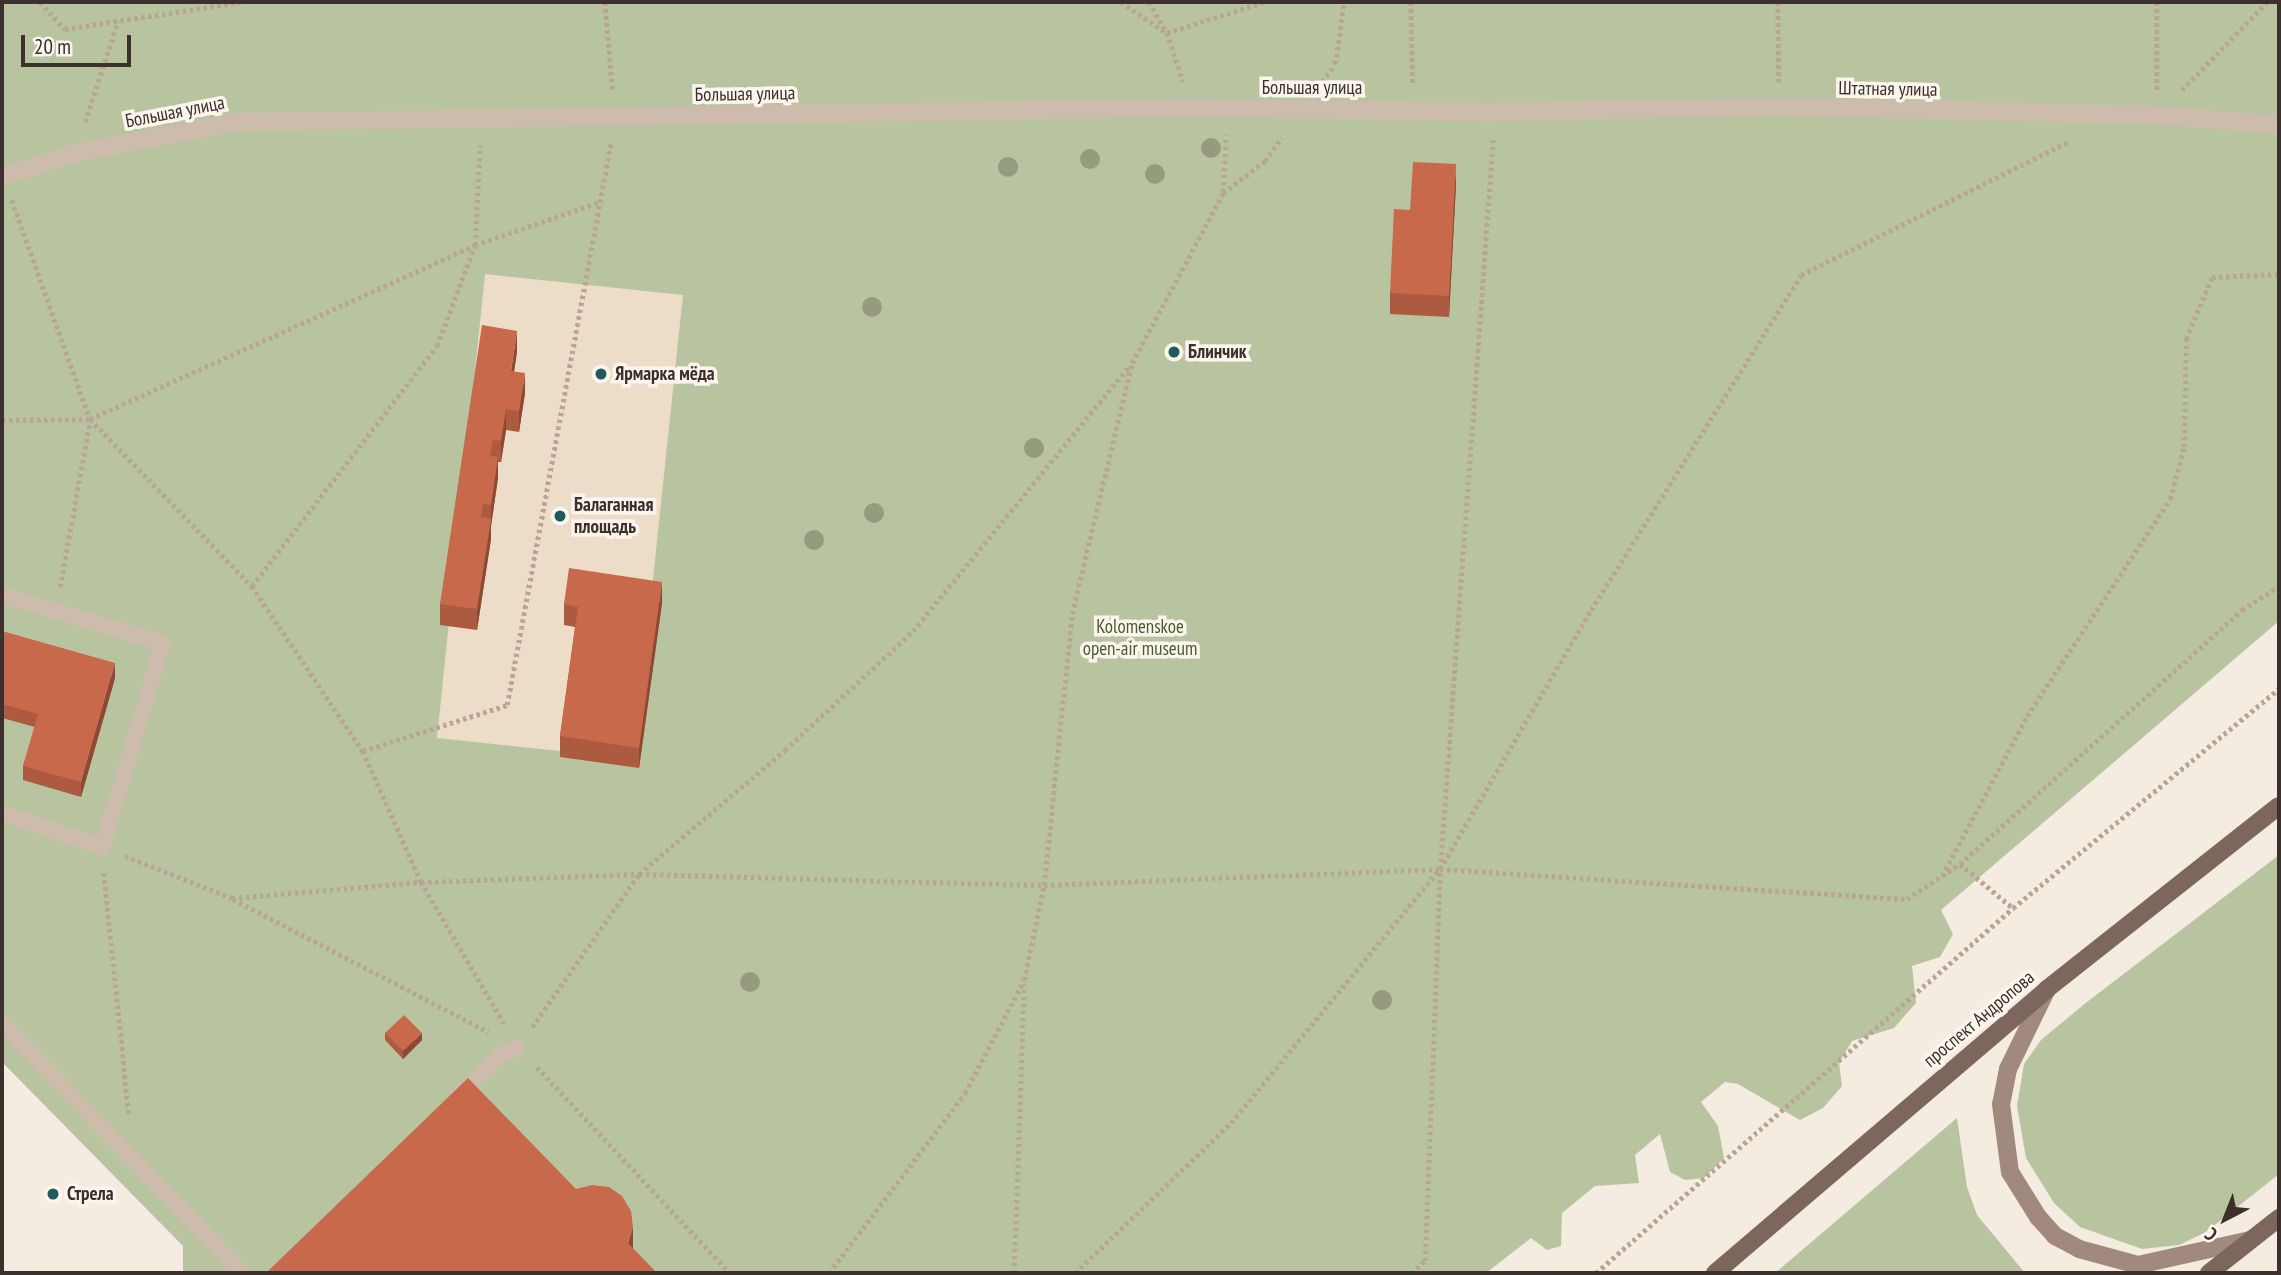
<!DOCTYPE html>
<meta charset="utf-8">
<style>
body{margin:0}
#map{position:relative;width:2281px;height:1275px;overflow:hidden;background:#f4ebe1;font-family:"PT Sans Narrow",sans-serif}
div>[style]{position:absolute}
.green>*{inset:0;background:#b8c4a0}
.plaza>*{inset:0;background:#ecdcc8}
.path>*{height:4.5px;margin-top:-2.25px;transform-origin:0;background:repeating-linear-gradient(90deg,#b9a596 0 3.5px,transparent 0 7px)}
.service>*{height:16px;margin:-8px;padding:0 8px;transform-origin:8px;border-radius:8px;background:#cdbbac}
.pedestrian>*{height:18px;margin:-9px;padding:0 9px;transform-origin:9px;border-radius:9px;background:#cdbbac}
.secondary>*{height:18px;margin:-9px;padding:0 9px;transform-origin:9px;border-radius:9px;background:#a18a7d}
.primary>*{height:18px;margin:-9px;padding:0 9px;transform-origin:9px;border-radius:9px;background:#7d675c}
.trees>*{width:20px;height:20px;margin:-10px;border-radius:50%;background:#969b7f}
.wall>*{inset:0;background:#ac5a40}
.shaded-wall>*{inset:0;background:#8c4a34}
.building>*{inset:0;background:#c8694b}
.dots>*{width:19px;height:19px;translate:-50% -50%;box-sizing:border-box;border:4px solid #fbf5ee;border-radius:50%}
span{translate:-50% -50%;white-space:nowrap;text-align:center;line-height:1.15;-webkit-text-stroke:7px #fbf5ee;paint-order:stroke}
.street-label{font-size:19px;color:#3b302b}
.poi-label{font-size:19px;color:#3b302b;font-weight:700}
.left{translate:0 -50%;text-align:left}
.park-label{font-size:19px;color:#4a5a2e}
.frame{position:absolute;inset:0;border:4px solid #3b302b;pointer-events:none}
.north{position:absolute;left:2190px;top:1184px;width:70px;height:70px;-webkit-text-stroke:5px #fbf5ee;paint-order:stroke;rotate:222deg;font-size:19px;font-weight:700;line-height:28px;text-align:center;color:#3b302b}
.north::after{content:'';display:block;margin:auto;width:24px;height:32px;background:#3b302b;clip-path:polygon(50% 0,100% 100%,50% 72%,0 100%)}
.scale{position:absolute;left:21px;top:35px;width:110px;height:32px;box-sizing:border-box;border:4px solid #3b302b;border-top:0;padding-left:9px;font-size:21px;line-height:24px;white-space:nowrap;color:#3b302b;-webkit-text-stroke:5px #fbf5ee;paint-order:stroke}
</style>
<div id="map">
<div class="green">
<i style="clip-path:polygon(2px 2px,2279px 2px,2279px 621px,1941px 910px,1953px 934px,1940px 957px,1912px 966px,1916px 1003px,1894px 1028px,1852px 1041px,1839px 1063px,1842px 1086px,1823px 1108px,1800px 1120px,1738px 1084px,1725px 1082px,1701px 1102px,1718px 1126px,1724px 1158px,1704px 1178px,1685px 1180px,1670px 1172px,1660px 1134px,1635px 1155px,1639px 1183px,1595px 1186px,1562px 1213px,1561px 1246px,1547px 1250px,1531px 1238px,1486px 1273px,183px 1273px,183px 1246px,2px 1062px)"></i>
<i style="clip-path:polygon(2279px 855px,2279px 1174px,2206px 1232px,2179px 1245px,2142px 1249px,2080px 1227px,2054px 1203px,2026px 1158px,2017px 1106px,2024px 1064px,2041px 1040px,2087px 1002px)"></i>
<i style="clip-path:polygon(1957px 1118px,1967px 1187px,1977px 1215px,2025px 1273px,1775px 1273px)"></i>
</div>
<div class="plaza">
<i style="clip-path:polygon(485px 274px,683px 295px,634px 759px,437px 738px)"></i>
</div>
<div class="path">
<i style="left:40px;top:2px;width:37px;rotate:47deg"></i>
<i style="left:65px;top:29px;width:178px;rotate:-8.7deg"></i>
<i style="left:605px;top:2px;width:89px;rotate:84.9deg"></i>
<i style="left:1121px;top:2px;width:55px;rotate:34deg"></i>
<i style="left:1167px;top:33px;width:102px;rotate:-17.7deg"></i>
<i style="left:1149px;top:2px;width:36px;rotate:60deg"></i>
<i style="left:1167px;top:33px;width:51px;rotate:71.6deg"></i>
<i style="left:1411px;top:2px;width:82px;rotate:88.6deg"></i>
<i style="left:1778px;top:2px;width:80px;rotate:89.3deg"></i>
<i style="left:2157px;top:2px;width:88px;rotate:90deg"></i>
<i style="left:1322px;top:82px;width:22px;rotate:-54deg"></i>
<i style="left:1335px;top:64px;width:63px;rotate:-81.7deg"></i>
<i style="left:2182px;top:90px;width:122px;rotate:-46deg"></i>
<i style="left:85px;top:122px;width:106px;rotate:-71.9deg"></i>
<i style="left:1223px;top:192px;width:57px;rotate:-87deg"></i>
<i style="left:12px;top:200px;width:232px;rotate:70.4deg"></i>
<i style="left:90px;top:419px;width:233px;rotate:45.9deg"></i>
<i style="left:252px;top:586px;width:199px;rotate:56.1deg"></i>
<i style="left:363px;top:751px;width:143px;rotate:66.1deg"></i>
<i style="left:421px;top:882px;width:164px;rotate:59.5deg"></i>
<i style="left:2px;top:420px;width:88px;rotate:-0.7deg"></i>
<i style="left:90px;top:419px;width:422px;rotate:-24.3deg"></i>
<i style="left:475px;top:245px;width:131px;rotate:-19.1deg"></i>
<i style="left:252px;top:586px;width:303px;rotate:-52.4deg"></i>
<i style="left:437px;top:346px;width:108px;rotate:-69.4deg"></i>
<i style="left:475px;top:245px;width:100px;rotate:-87.1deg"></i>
<i style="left:60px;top:587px;width:170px;rotate:-79.8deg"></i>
<i style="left:363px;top:751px;width:151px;rotate:-17.7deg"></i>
<i style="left:507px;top:705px;width:573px;rotate:-79.53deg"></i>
<i style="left:125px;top:856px;width:115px;rotate:21.4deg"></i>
<i style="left:232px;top:898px;width:190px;rotate:-4.8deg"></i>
<i style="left:421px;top:882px;width:218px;rotate:-2.1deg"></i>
<i style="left:639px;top:874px;width:405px;rotate:1.6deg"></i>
<i style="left:1044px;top:885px;width:396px;rotate:-2.3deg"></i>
<i style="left:1440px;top:869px;width:468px;rotate:3.7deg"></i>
<i style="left:1907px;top:899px;width:64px;rotate:-33.4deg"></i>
<i style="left:1960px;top:864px;width:69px;rotate:39.7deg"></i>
<i style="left:1960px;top:864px;width:380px;rotate:-42deg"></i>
<i style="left:2242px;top:610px;width:44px;rotate:-33deg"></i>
<i style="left:104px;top:873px;width:243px;rotate:84.1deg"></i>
<i style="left:1942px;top:876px;width:181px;rotate:-62deg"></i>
<i style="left:2027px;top:716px;width:260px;rotate:-56.6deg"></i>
<i style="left:2170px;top:499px;width:54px;rotate:-74.9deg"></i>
<i style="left:2184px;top:447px;width:108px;rotate:-88.9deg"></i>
<i style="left:2186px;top:339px;width:67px;rotate:-67.2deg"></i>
<i style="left:2212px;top:277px;width:67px;rotate:-2.6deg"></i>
<i style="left:233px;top:899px;width:288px;rotate:27.5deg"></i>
<i style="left:532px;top:1027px;width:187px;rotate:-55deg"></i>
<i style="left:639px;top:874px;width:192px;rotate:-40.3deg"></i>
<i style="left:785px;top:750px;width:175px;rotate:-42.9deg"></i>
<i style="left:913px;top:631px;width:342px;rotate:-50.8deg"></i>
<i style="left:537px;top:1067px;width:282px;rotate:46.9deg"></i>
<i style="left:829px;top:1273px;width:226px;rotate:-52.9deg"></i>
<i style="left:965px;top:1093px;width:127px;rotate:-62.4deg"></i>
<i style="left:1024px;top:980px;width:97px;rotate:-78.1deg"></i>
<i style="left:1044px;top:885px;width:272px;rotate:-84.1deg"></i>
<i style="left:1072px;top:614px;width:258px;rotate:-76.6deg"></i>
<i style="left:1132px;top:363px;width:193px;rotate:-61.8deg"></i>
<i style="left:1223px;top:193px;width:53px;rotate:-37.3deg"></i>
<i style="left:1265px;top:161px;width:29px;rotate:-55deg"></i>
<i style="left:1014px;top:1273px;width:289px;rotate:-88deg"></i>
<i style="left:1075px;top:1273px;width:216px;rotate:-43.9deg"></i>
<i style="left:1231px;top:1123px;width:329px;rotate:-50.6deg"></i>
<i style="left:1440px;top:869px;width:731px;rotate:-85.84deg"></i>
<i style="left:1411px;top:1273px;width:18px;rotate:-41deg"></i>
<i style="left:1425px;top:1261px;width:392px;rotate:-87.8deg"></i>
<i style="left:1440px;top:869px;width:300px;rotate:-59.8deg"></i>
<i style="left:1591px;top:610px;width:395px;rotate:-57.9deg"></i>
<i style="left:1801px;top:275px;width:298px;rotate:-26.5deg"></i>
<i style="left:1596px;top:1273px;width:554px;rotate:-41.2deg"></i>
<i style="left:2013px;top:908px;width:345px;rotate:-39.5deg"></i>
</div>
<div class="service">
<i style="left:2px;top:595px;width:168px;rotate:16.6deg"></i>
<i style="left:163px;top:643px;width:213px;rotate:106.6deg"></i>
<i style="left:102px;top:847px;width:106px;rotate:-161.2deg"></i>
<i style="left:2px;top:1023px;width:347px;rotate:46.1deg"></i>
<i style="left:457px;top:1096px;width:57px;rotate:-43.6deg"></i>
<i style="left:498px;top:1057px;width:22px;rotate:-27deg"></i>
</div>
<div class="pedestrian">
<i style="left:2px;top:177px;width:77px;rotate:-18.2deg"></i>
<i style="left:75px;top:153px;width:164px;rotate:-10.9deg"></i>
<i style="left:236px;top:122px;width:956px;rotate:-0.84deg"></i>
<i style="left:1192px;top:108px;width:303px;rotate:0.8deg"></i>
<i style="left:1495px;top:112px;width:284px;rotate:-1deg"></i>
<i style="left:1779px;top:107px;width:378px;rotate:1.2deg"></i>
<i style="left:2157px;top:115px;width:122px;rotate:4.7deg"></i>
</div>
<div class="secondary">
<i style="left:2047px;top:989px;width:89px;rotate:116deg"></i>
<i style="left:2008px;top:1069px;width:36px;rotate:101deg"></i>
<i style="left:2001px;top:1104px;width:69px;rotate:82.5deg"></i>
<i style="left:2010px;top:1172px;width:53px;rotate:58.1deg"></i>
<i style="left:2038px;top:1217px;width:25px;rotate:48deg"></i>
<i style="left:2055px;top:1236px;width:27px;rotate:28deg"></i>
<i style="left:2079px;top:1249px;width:61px;rotate:15.2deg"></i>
<i style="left:2138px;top:1265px;width:115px;rotate:-12.6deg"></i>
</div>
<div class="primary">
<i style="left:1715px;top:1273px;width:437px;rotate:-40.5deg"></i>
<i style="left:2047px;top:989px;width:295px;rotate:-38.3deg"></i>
<i style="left:2209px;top:1273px;width:89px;rotate:-38.2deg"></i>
</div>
<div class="trees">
<i style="left:1211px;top:148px"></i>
<i style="left:1090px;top:159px"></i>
<i style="left:1008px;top:167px"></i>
<i style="left:1155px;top:174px"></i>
<i style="left:872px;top:307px"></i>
<i style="left:1034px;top:448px"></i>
<i style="left:874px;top:513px"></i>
<i style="left:814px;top:540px"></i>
<i style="left:750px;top:982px"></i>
<i style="left:1382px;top:1000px"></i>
</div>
<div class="wall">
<i style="clip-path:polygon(1456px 184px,1449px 317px,1390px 314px,1390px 293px,1410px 210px)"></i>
<i style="clip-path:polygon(517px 352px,514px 371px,525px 393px,519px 432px,506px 430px,501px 462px,498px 462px,498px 478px,491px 526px,491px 539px,477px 630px,440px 625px,440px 604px)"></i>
<i style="clip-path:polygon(662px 603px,639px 768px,560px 757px,560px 736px,575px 627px,564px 625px,564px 604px)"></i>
<i style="clip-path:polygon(2px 631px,115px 678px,81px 797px,23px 780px,23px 766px,35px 727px,2px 718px)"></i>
<i style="clip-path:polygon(385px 1033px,422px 1040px,403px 1059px,385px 1040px)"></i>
</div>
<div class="shaded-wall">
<i style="clip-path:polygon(1456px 164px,1456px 184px,1449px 317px,1449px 296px)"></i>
<i style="clip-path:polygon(517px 331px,517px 352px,511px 392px,511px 371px)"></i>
<i style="clip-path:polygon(525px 373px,525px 393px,519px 432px,519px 411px)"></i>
<i style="clip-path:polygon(506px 409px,506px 430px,501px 462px,501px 441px)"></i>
<i style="clip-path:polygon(498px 457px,498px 478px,491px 526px,491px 505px)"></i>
<i style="clip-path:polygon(491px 519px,491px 539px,477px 630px,477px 609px)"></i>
<i style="clip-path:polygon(662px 582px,662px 603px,639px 768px,639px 748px)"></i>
<i style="clip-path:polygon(115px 663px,115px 678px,81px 797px,81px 782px)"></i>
<i style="clip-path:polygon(422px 1033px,422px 1040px,403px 1059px,403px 1051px)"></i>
<i style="clip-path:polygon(633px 1227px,633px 1254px,628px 1243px)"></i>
</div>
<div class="building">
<i style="clip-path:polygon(1413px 162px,1456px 164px,1449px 296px,1390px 293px,1394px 209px,1410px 210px)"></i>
<i style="clip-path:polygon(482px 325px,517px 331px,511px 371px,525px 373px,519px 411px,506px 409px,501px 441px,493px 440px,490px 456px,498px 457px,491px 505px,483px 504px,481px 517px,491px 519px,477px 609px,440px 604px)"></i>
<i style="clip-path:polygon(569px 568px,662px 582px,639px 748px,560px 736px,578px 607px,564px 604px)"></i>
<i style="clip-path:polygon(2px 631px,115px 663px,81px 782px,23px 766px,38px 714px,2px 704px)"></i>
<i style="clip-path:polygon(404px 1015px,422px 1033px,403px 1051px,385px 1033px)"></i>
<i style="clip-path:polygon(468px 1078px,576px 1189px,592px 1185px,609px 1187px,622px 1196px,631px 1211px,633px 1227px,628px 1243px,657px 1273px,266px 1273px)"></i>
</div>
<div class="dots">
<i style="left:1174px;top:352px;background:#1f5a5e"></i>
<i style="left:601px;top:374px;background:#1f5a5e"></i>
<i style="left:560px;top:516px;background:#1f5a5e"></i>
<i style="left:53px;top:1194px;background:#1f5a5e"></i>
</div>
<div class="street-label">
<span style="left:1312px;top:88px">Большая улица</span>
<span style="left:1888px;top:89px;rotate:1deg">Штатная улица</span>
<span style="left:745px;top:94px;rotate:-1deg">Большая улица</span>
<span style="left:175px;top:112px;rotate:-11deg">Большая улица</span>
<span style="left:1979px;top:1019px;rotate:-40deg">проспект Андропова</span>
</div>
<div class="poi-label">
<span class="left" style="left:1188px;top:352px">Блинчик</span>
<span class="left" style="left:615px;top:374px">Ярмарка мёда</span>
<span class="left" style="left:574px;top:516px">Балаганная<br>площадь</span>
<span class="left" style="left:67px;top:1194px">Стрела</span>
</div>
<div class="park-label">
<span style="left:1140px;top:638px">Kolomenskoe<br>open-air museum</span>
</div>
<div class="frame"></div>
<div class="north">С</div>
<div class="scale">20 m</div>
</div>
